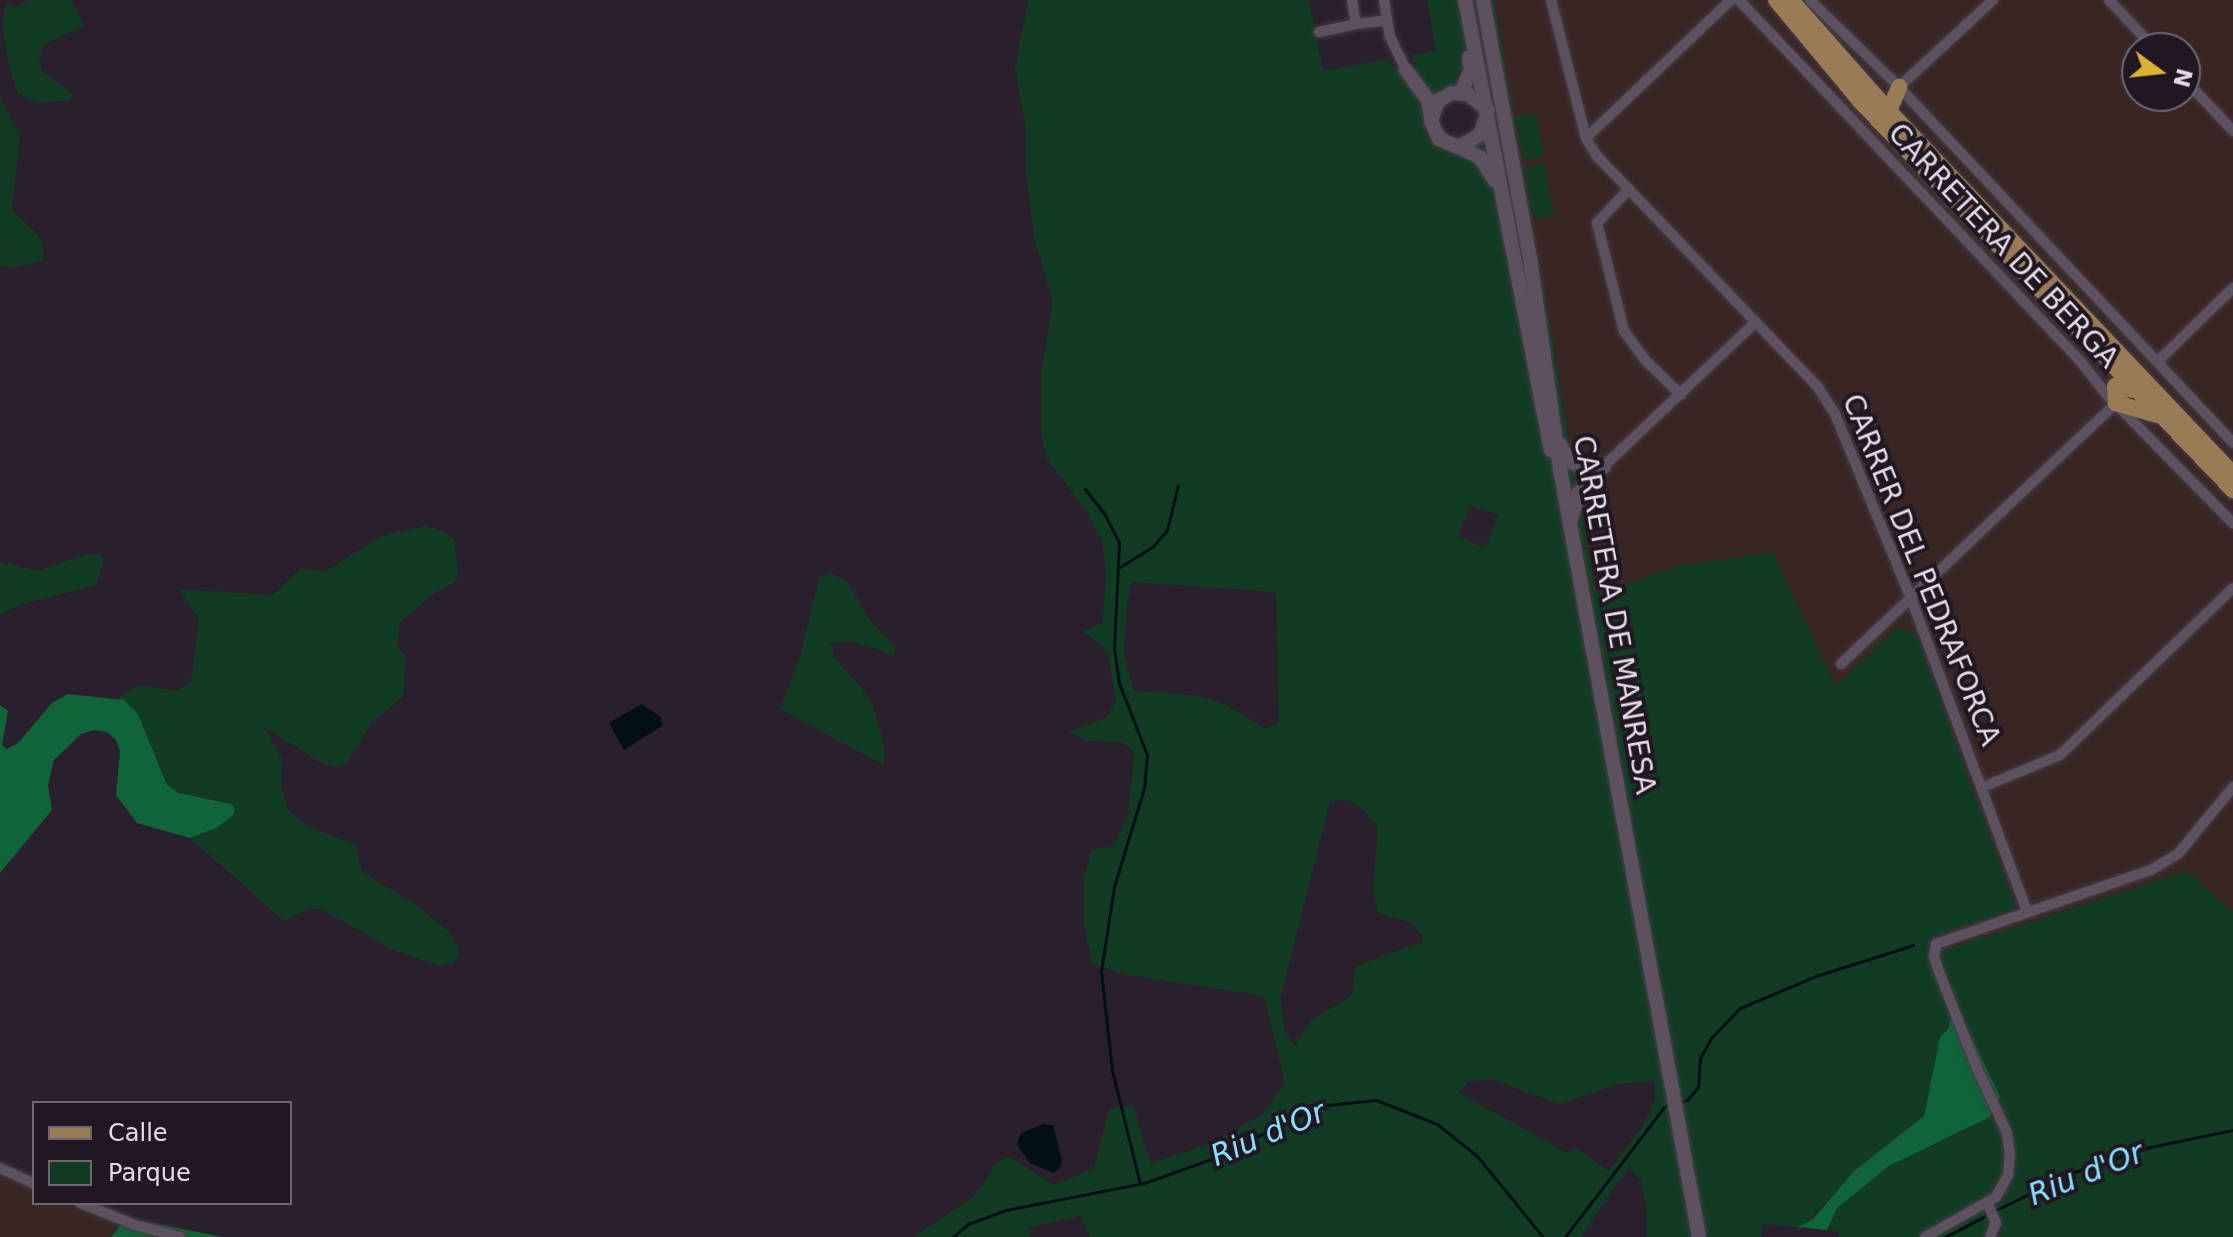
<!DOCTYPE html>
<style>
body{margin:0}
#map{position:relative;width:2233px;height:1237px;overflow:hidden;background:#2a202d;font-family:"DejaVu Sans",sans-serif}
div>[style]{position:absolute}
.industrial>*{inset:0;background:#392624}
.green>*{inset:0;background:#113c23}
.forest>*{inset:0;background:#0f6439}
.water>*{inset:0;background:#011015}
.stream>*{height:3px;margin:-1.5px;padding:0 1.5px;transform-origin:1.5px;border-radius:1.5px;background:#011015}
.roads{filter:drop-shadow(0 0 2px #453d47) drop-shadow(0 0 2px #453d47)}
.minor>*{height:10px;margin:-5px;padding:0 5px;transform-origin:5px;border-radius:5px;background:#5d5160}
.secondary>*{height:14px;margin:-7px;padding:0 7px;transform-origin:7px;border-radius:7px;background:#5d5160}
.primary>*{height:16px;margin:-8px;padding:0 8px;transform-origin:8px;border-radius:8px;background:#997b55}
span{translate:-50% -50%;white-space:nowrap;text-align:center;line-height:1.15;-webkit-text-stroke:8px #211723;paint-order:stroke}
.street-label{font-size:28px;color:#e4dde5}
.water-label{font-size:30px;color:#86e2fd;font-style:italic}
.legend{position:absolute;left:32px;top:1101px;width:260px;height:104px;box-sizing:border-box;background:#211723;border:2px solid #6f6671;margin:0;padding:10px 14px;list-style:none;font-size:24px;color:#e4dde5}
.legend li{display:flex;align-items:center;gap:16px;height:40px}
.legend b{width:40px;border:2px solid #6f6671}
.north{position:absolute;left:2121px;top:32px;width:80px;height:80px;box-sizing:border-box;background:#211723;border:2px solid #6f6671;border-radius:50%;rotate:105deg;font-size:22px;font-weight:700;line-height:32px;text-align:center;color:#e4dde5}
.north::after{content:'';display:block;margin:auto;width:28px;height:36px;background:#dab333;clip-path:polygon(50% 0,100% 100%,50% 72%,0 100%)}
</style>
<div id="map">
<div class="industrial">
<i style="clip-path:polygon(evenodd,1494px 0,2233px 0,2233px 913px,1958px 943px,1944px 950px,1930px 937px,1862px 744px,1773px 553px,1682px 565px,1596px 594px,1494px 0,2137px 48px,2185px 48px,2185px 96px,2137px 96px,2137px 48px)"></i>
<i style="clip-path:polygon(0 1175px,34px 1190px,34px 1203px,65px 1203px,120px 1226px,111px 1237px,0 1237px)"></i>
</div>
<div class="green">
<i style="clip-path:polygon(29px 0,71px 0,84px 26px,45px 44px,39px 58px,42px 71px,72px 94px,71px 100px,38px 103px,18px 94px,9px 65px,2px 23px,6px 4px,18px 7px)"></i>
<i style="clip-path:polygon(evenodd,1028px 0,1309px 0,1323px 71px,1386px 60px,1397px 70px,1416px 67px,1411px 55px,1436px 51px,1427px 0,1494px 0,1596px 594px,1682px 565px,1773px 552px,1835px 686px,1896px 628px,1915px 632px,2017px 909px,1930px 937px,1944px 950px,2187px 871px,2233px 913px,2233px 1237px,1999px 1237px,2003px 1232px,2001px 1224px,1983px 1237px,1839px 1237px,1839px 1231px,1827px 1230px,1837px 1208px,1866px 1184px,1897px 1161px,1966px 1130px,2000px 1096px,1956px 1004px,1948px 1029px,1940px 1037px,1924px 1116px,1854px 1171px,1806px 1224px,1798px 1227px,1763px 1224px,1761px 1237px,1647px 1237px,1647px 1209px,1640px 1179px,1628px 1167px,1581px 1237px,1090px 1237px,1081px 1216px,1029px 1227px,1030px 1237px,914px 1237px,975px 1196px,998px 1161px,1009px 1157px,1053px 1185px,1094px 1169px,1109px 1109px,1133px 1106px,1151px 1163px,1202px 1147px,1264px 1114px,1285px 1082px,1264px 996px,1129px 975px,1092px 964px,1084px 924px,1084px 879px,1091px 850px,1113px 846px,1128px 815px,1134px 755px,1132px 749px,1122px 742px,1088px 741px,1069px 732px,1106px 718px,1116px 700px,1108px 654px,1101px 644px,1082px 632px,1103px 622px,1106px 574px,1102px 541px,1084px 507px,1047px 459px,1041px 434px,1041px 374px,1053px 302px,1034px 237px,1026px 173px,1026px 128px,1015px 68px,1028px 0,1454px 101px,1468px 102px,1478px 113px,1474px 133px,1461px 139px,1447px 136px,1440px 123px,1442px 109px,1454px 101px,1028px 0,1471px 506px,1499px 515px,1485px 548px,1458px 537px,1471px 506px,1028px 0,1132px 582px,1276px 592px,1279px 723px,1265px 729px,1225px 704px,1192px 695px,1134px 691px,1124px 655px,1127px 602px,1132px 582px,1028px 0,1350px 800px,1366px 812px,1378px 828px,1373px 888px,1378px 913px,1410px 922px,1423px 937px,1422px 942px,1356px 966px,1351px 996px,1310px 1021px,1295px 1046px,1285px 1033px,1280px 999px,1330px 801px,1350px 800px,1028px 0,1491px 1079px,1560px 1104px,1619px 1084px,1655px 1081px,1655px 1100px,1643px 1126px,1609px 1171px,1576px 1148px,1567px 1153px,1459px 1093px,1467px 1082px,1491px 1079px)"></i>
<i style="clip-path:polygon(0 97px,20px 135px,12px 210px,38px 235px,44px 248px,43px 261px,14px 267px,0 266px)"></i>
<i style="clip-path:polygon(1535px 113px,1544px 156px,1524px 161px,1516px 117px)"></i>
<i style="clip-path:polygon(1544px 164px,1554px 215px,1534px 219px,1525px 168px)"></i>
<i style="clip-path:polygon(426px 526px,445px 532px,454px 540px,458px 574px,455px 582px,436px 592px,400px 622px,397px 647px,406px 657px,403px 697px,373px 721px,346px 764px,333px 767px,320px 762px,264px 727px,282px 759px,281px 785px,288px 810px,306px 826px,356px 845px,362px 872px,416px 905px,448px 931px,460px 952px,453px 963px,440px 966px,391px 949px,322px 909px,309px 909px,284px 921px,190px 838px,203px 833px,231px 804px,179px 793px,167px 785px,138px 714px,118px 698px,139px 685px,177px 691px,191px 682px,199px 619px,179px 589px,273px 595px,300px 569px,326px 571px,382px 536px)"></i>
<i style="clip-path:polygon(87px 554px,100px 555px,104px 560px,96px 585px,23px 604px,0 614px,0 562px,38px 571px)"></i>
<i style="clip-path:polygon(830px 573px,848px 582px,867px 616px,895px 648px,895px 655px,851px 641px,830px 643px,836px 660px,862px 689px,873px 707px,884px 746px,884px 765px,780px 709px,800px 658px,819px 578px)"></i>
</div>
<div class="forest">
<i style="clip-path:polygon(68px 694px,124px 700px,138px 714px,167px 785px,179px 793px,231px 804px,235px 809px,233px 815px,218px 827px,190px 838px,137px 823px,116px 795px,120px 751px,116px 740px,107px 732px,94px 730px,81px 734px,54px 760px,48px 785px,52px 810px,0 873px,0 705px,8px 711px,2px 745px,7px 749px,18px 743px,52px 703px)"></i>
<i style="clip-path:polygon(1955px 1003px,2000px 1096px,1990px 1117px,1889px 1166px,1837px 1208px,1827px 1230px,1798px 1227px,1813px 1219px,1854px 1171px,1924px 1116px,1940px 1037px,1948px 1029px)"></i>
<i style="clip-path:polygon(143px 1221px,223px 1237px,111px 1237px,120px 1226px)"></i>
</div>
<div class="water">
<i style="clip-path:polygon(642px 704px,661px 717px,662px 726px,624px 750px,609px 723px)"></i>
<i style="clip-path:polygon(1043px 1124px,1053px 1125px,1062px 1161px,1060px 1168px,1053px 1173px,1030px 1163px,1017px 1145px,1021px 1133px)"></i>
</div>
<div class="stream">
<i style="left:1085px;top:489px;width:33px;rotate:52deg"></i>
<i style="left:1105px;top:515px;width:31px;rotate:63deg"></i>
<i style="left:1119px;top:543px;width:105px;rotate:92.7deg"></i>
<i style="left:1114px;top:648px;width:35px;rotate:82deg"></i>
<i style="left:1119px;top:683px;width:77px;rotate:68.7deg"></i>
<i style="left:1147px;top:755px;width:33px;rotate:95deg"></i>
<i style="left:1144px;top:788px;width:103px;rotate:106.9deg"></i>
<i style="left:1114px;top:887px;width:85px;rotate:98.8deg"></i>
<i style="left:1101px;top:971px;width:100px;rotate:83.7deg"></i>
<i style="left:1112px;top:1070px;width:117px;rotate:76.2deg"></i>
<i style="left:1120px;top:567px;width:39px;rotate:-32deg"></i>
<i style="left:1153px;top:546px;width:21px;rotate:-49deg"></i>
<i style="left:1167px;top:530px;width:46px;rotate:-76.3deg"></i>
<i style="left:1680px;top:1102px;width:7px;rotate:-16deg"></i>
<i style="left:1687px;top:1100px;width:17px;rotate:-50deg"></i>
<i style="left:1698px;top:1087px;width:29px;rotate:-86deg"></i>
<i style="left:1700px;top:1058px;width:23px;rotate:-61deg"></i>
<i style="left:1711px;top:1038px;width:42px;rotate:-46deg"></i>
<i style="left:1740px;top:1008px;width:82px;rotate:-22.8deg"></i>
<i style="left:1816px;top:976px;width:102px;rotate:-17.7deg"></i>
<i style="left:1996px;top:1210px;width:90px;rotate:-25.7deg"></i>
<i style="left:2077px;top:1171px;width:77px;rotate:-18.2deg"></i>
<i style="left:2150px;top:1147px;width:85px;rotate:-11.6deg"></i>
<i style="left:953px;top:1237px;width:20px;rotate:-41deg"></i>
<i style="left:968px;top:1224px;width:40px;rotate:-20.2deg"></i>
<i style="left:1006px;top:1210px;width:141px;rotate:-11.1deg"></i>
<i style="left:1144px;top:1183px;width:77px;rotate:-19.6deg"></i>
<i style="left:1217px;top:1157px;width:112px;rotate:-27deg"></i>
<i style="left:1317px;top:1106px;width:59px;rotate:-5.8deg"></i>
<i style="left:1376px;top:1100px;width:66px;rotate:21.5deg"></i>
<i style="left:1437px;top:1124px;width:51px;rotate:38.7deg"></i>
<i style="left:1477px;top:1156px;width:104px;rotate:50.8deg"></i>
<i style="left:1565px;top:1237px;width:163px;rotate:-52.7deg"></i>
<i style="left:1664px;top:1107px;width:4px;rotate:-27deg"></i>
<i style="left:1945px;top:1237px;width:50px;rotate:-27.6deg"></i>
</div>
<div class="roads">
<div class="minor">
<i style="left:1352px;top:0;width:24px;rotate:81deg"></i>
<i style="left:1356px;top:24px;width:31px;rotate:-7deg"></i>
<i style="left:1384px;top:0;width:37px;rotate:81deg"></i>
<i style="left:1390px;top:37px;width:37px;rotate:64deg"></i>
<i style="left:1551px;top:0;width:142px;rotate:75.8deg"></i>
<i style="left:1586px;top:138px;width:21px;rotate:59deg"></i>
<i style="left:1597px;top:156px;width:318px;rotate:46.3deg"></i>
<i style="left:1817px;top:386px;width:33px;rotate:57deg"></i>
<i style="left:1835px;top:414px;width:199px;rotate:67.6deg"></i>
<i style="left:1911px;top:598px;width:334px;rotate:69.7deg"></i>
<i style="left:1739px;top:0;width:497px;rotate:46.6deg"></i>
<i style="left:2080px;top:361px;width:43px;rotate:51.5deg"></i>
<i style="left:2107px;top:395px;width:180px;rotate:45.5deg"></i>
<i style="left:1810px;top:0;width:124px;rotate:44.3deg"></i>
<i style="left:1899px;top:87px;width:488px;rotate:46.8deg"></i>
<i style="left:2109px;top:0;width:66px;rotate:46.8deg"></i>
<i style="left:1319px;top:32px;width:38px;rotate:-12deg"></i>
<i style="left:2185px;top:80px;width:70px;rotate:46.7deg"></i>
<i style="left:1899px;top:87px;width:128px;rotate:-42.8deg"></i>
<i style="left:1586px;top:138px;width:200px;rotate:-43.6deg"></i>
<i style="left:1629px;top:189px;width:47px;rotate:133.3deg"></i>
<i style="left:1597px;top:223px;width:111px;rotate:76deg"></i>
<i style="left:1624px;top:331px;width:36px;rotate:54deg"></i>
<i style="left:1645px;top:360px;width:50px;rotate:44.2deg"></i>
<i style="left:2158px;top:361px;width:105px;rotate:-44.2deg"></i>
<i style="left:1604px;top:466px;width:209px;rotate:-43.5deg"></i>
<i style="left:1841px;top:664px;width:379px;rotate:-43.5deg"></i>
<i style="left:1983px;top:787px;width:83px;rotate:-22.6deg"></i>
<i style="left:2060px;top:755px;width:240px;rotate:-44deg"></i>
<i style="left:0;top:1168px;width:38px;rotate:25deg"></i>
<i style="left:80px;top:1203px;width:59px;rotate:21.8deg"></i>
<i style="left:135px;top:1225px;width:47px;rotate:14.9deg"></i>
<i style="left:1988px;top:1205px;width:20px;rotate:66deg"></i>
<i style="left:1996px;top:1223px;width:15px;rotate:113deg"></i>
<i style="left:1925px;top:1237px;width:81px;rotate:-29.4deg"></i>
<i style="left:1996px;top:1197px;width:25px;rotate:-61deg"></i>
<i style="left:2008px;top:1175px;width:22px;rotate:-85deg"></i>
<i style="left:2010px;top:1153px;width:20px;rotate:-99deg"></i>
<i style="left:2007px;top:1133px;width:72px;rotate:-114.8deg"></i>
<i style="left:1977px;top:1068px;width:103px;rotate:-111.6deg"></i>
<i style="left:1939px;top:972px;width:16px;rotate:-108deg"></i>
<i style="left:1934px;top:957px;width:13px;rotate:-81deg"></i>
<i style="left:1936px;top:944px;width:227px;rotate:-19deg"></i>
<i style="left:2151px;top:870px;width:31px;rotate:-31deg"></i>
<i style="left:2178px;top:854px;width:87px;rotate:-50.6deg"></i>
</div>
<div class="secondary">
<i style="left:1465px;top:0;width:458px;rotate:79.2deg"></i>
<i style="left:1483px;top:0;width:262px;rotate:79.7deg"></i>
<i style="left:1530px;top:258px;width:213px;rotate:81.9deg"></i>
<i style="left:1560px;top:469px;width:780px;rotate:79.74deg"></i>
<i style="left:1406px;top:70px;width:37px;rotate:54deg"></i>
<i style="left:1428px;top:100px;width:17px;rotate:80deg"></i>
<i style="left:1461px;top:93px;width:25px;rotate:-67deg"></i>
<i style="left:1471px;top:70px;width:13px;rotate:-99deg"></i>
<i style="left:1487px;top:115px;width:21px;rotate:109deg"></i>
<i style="left:1480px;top:135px;width:25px;rotate:151deg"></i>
<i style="left:1458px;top:147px;width:21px;rotate:-157deg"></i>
<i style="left:1439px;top:139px;width:20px;rotate:-114deg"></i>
<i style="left:1431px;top:121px;width:21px;rotate:-71deg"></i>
<i style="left:1438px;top:101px;width:16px;rotate:-30deg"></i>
<i style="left:1452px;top:93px;width:15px;rotate:4deg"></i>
<i style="left:1467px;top:94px;width:26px;rotate:37deg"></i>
<i style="left:1456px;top:146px;width:26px;rotate:25deg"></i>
<i style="left:1480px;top:157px;width:28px;rotate:58deg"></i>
<i style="left:1560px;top:444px;width:17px;rotate:66deg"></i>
<i style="left:1567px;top:460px;width:16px;rotate:27deg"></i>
<i style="left:1581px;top:467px;width:23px;rotate:-2deg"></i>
<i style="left:1571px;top:518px;width:26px;rotate:-72deg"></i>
<i style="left:1579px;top:493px;width:37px;rotate:-47deg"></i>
</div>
<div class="primary">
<i style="left:1776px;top:0;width:133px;rotate:50.2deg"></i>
<i style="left:1861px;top:102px;width:538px;rotate:46.21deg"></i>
<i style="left:1791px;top:0;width:145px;rotate:48.6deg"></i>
<i style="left:1887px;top:109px;width:503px;rotate:46.53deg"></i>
<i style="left:1886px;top:118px;width:34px;rotate:-67deg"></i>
<i style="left:2115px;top:386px;width:17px;rotate:87deg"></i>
<i style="left:2116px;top:403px;width:43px;rotate:16.3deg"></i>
<i style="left:2116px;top:393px;width:12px;rotate:-20deg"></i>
<i style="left:2127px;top:389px;width:17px;rotate:7deg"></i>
</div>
</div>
<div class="street-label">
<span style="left:2003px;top:246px;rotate:47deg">CARRETERA DE BERGA</span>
<span style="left:1921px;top:570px;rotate:68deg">CARRER DEL PEDRAFORCA</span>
<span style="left:1614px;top:615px;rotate:80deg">CARRETERA DE MANRESA</span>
</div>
<div class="water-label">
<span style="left:1268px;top:1134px;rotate:-23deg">Riu d'Or</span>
<span style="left:2086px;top:1174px;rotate:-22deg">Riu d'Or</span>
</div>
<ul class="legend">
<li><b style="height:10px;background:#997b55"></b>Calle</li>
<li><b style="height:22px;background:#113c23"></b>Parque</li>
</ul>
<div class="north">N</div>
</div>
